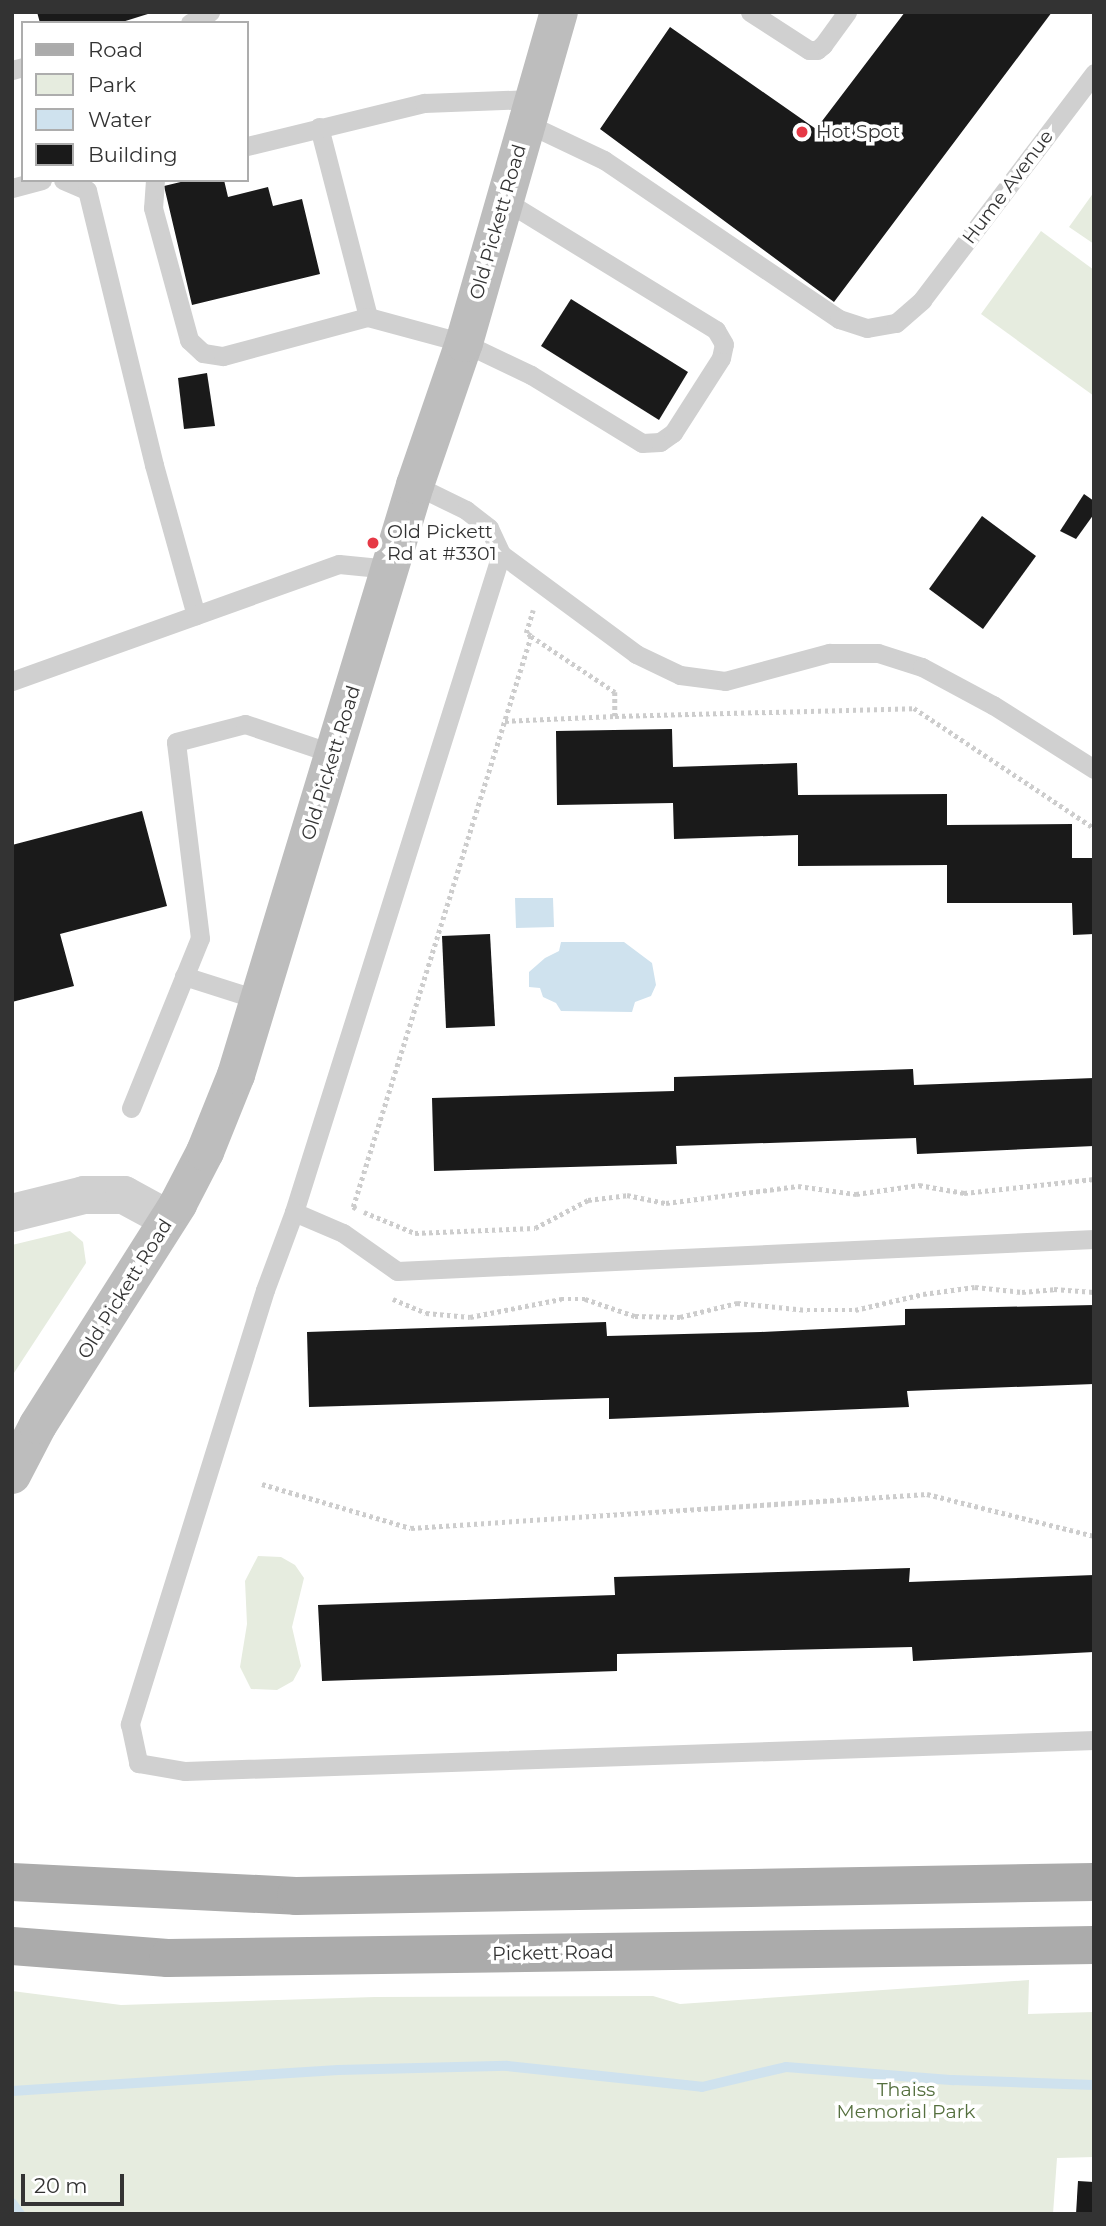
<!DOCTYPE html>
<style>
body{margin:0}
#map{position:relative;width:1106px;height:2226px;overflow:hidden;background:#fff;font-family:Montserrat,sans-serif}
div>[style]{position:absolute}
.green>*{inset:0;background:#e6ecdf}
.water>*{inset:0;background:#cfe2ee}
.stream>*{height:10px;margin:-5px;padding:0 5px;transform-origin:5px;border-radius:5px;background:#cfe2ee}
.building>*{inset:0;background:#1a1a1a}
.path>*{height:4.5px;margin-top:-2.25px;transform-origin:0;background:repeating-linear-gradient(90deg,#cdcdcd 0 3.5px,transparent 0 7px)}
.lane>*{height:19px;margin:-9.5px;padding:0 9.5px;transform-origin:9.5px;border-radius:9.5px;background:#d0d0d0}
.street>*{height:38px;margin:-19px;padding:0 19px;transform-origin:19px;border-radius:19px;background:#d0d0d0}
.secondary>*{height:38px;margin:-19px;padding:0 19px;transform-origin:19px;border-radius:19px;background:#bdbdbd}
.primary>*{height:38px;margin:-19px;padding:0 19px;transform-origin:19px;border-radius:19px;background:#ababab}
.dots>*{width:19px;height:19px;translate:-50% -50%;box-sizing:border-box;border:4px solid #fff;border-radius:50%}
span{translate:-50% -50%;white-space:nowrap;text-align:center;line-height:1.15;-webkit-text-stroke:7px #fff;paint-order:stroke}
.poi-label{font-size:19px;color:#333}
.left{translate:0 -50%;text-align:left}
.street-label{font-size:19px;color:#333}
.park-label{font-size:19px;color:#56703f}
.frame{position:absolute;inset:0;border:14px solid #333;pointer-events:none}
.legend{position:absolute;left:21px;top:21px;width:228px;height:161px;box-sizing:border-box;background:#fff;border:2px solid #adadad;margin:0;padding:9px 12px;list-style:none;font-size:21px;color:#333}
.legend li{display:flex;align-items:center;gap:14px;height:35px}
.legend b{width:35px;border:2px solid #adadad}
.scale{position:absolute;left:21px;top:2174px;width:103px;height:32px;box-sizing:border-box;border:4px solid #333;border-top:0;padding-left:9px;font-size:21px;line-height:24px;white-space:nowrap;color:#333;-webkit-text-stroke:5px #fff;paint-order:stroke}
</style>
<div id="map">
<div class="green">
<i style="clip-path:polygon(1094px 192px,1094px 244px,1069px 227px)"></i>
<i style="clip-path:polygon(1041px 231px,1094px 270px,1094px 396px,981px 314px)"></i>
<i style="clip-path:polygon(70px 1231px,83px 1242px,86px 1263px,12px 1376px,12px 1245px)"></i>
<i style="clip-path:polygon(258px 1556px,281px 1557px,295px 1565px,304px 1578px,292px 1627px,301px 1666px,293px 1681px,277px 1690px,251px 1689px,240px 1667px,247px 1624px,245px 1581px)"></i>
<i style="clip-path:polygon(1029px 1980px,1028px 2014px,1094px 2012px,1094px 2157px,1057px 2158px,1053px 2214px,12px 2214px,12px 1991px,121px 2005px,375px 1997px,653px 1996px,680px 2004px)"></i>
</div>
<div class="water">
<i style="clip-path:polygon(515px 898px,553px 898px,554px 927px,516px 928px)"></i>
<i style="clip-path:polygon(561px 942px,624px 942px,652px 963px,656px 985px,651px 996px,635px 1002px,632px 1012px,561px 1011px,556px 1003px,543px 997px,540px 988px,529px 987px,529px 972px,545px 958px,559px 951px)"></i>
</div>
<div class="stream">
<i style="left:12px;top:2091px;width:327px;rotate:-3.7deg"></i>
<i style="left:338px;top:2070px;width:169px;rotate:-1.4deg"></i>
<i style="left:507px;top:2066px;width:196px;rotate:6.1deg"></i>
<i style="left:702px;top:2087px;width:86px;rotate:-13.4deg"></i>
<i style="left:786px;top:2067px;width:168px;rotate:4.5deg"></i>
<i style="left:953px;top:2080px;width:141px;rotate:2deg"></i>
<i style="left:12px;top:2203px;width:14px;rotate:54deg"></i>
</div>
<div class="building">
<i style="clip-path:polygon(37px 12px,151px 12px,151px 13px,119px 23px,40px 23px)"></i>
<i style="clip-path:polygon(905px 12px,1052px 12px,834px 302px,600px 129px,670px 27px,816px 129px)"></i>
<i style="clip-path:polygon(189px 180px,224px 180px,228px 197px,268px 187px,273px 206px,302px 199px,320px 274px,192px 305px,164px 186px)"></i>
<i style="clip-path:polygon(571px 299px,688px 372px,659px 420px,541px 346px)"></i>
<i style="clip-path:polygon(207px 373px,215px 426px,184px 429px,178px 378px)"></i>
<i style="clip-path:polygon(1084px 494px,1094px 501px,1094px 514px,1076px 539px,1060px 531px)"></i>
<i style="clip-path:polygon(982px 516px,1036px 556px,983px 629px,929px 589px)"></i>
<i style="clip-path:polygon(672px 729px,673px 767px,797px 763px,798px 795px,947px 794px,947px 825px,1072px 824px,1072px 858px,1094px 858px,1094px 934px,1073px 935px,1072px 903px,947px 903px,947px 865px,798px 866px,798px 835px,674px 839px,673px 803px,557px 805px,556px 731px)"></i>
<i style="clip-path:polygon(142px 811px,167px 906px,60px 934px,74px 986px,12px 1002px,12px 845px)"></i>
<i style="clip-path:polygon(490px 934px,495px 1026px,446px 1028px,442px 936px)"></i>
<i style="clip-path:polygon(913px 1069px,914px 1085px,1094px 1078px,1094px 1146px,917px 1154px,916px 1138px,676px 1146px,677px 1164px,434px 1171px,432px 1098px,674px 1091px,674px 1077px)"></i>
<i style="clip-path:polygon(1094px 1305px,1094px 1384px,907px 1391px,909px 1407px,609px 1419px,609px 1398px,309px 1407px,307px 1332px,606px 1322px,607px 1336px,761px 1332px,905px 1325px,905px 1309px)"></i>
<i style="clip-path:polygon(910px 1568px,909px 1582px,1094px 1575px,1094px 1652px,913px 1661px,912px 1647px,617px 1654px,617px 1671px,322px 1681px,318px 1605px,615px 1595px,614px 1577px)"></i>
<i style="clip-path:polygon(1078px 2181px,1094px 2182px,1094px 2214px,1076px 2214px)"></i>
</div>
<div class="path">
<i style="left:531px;top:636px;width:6px;rotate:-149deg"></i>
<i style="left:526px;top:633px;width:24px;rotate:-73deg"></i>
<i style="left:505px;top:721px;width:110px;rotate:-2.6deg"></i>
<i style="left:356px;top:1209px;width:4px;rotate:-146deg"></i>
<i style="left:353px;top:1207px;width:598px;rotate:-72.69deg"></i>
<i style="left:531px;top:636px;width:101px;rotate:33.7deg"></i>
<i style="left:615px;top:692px;width:24px;rotate:90deg"></i>
<i style="left:615px;top:716px;width:299px;rotate:-1.5deg"></i>
<i style="left:914px;top:708px;width:216px;rotate:33.7deg"></i>
<i style="left:364px;top:1212px;width:55px;rotate:22.4deg"></i>
<i style="left:415px;top:1233px;width:120px;rotate:-2.4deg"></i>
<i style="left:535px;top:1228px;width:60px;rotate:-27.8deg"></i>
<i style="left:588px;top:1200px;width:39px;rotate:-7deg"></i>
<i style="left:627px;top:1195px;width:40px;rotate:12deg"></i>
<i style="left:666px;top:1203px;width:133px;rotate:-7.3deg"></i>
<i style="left:798px;top:1186px;width:59px;rotate:7.9deg"></i>
<i style="left:856px;top:1194px;width:64px;rotate:-8.1deg"></i>
<i style="left:919px;top:1185px;width:46px;rotate:10.1deg"></i>
<i style="left:964px;top:1193px;width:131px;rotate:-6.1deg"></i>
<i style="left:393px;top:1299px;width:36px;rotate:23deg"></i>
<i style="left:426px;top:1313px;width:44px;rotate:5.2deg"></i>
<i style="left:470px;top:1317px;width:93px;rotate:-11.2deg"></i>
<i style="left:561px;top:1299px;width:24px"></i>
<i style="left:585px;top:1299px;width:53px;rotate:18.8deg"></i>
<i style="left:635px;top:1316px;width:45px;rotate:1.3deg"></i>
<i style="left:680px;top:1317px;width:59px;rotate:-13.8deg"></i>
<i style="left:737px;top:1303px;width:70px;rotate:5.7deg"></i>
<i style="left:807px;top:1310px;width:48px"></i>
<i style="left:855px;top:1310px;width:70px;rotate:-13.2deg"></i>
<i style="left:923px;top:1294px;width:52px;rotate:-7.7deg"></i>
<i style="left:975px;top:1287px;width:47px;rotate:6.1deg"></i>
<i style="left:1022px;top:1292px;width:32px;rotate:-5deg"></i>
<i style="left:1054px;top:1289px;width:40px;rotate:4.3deg"></i>
<i style="left:262px;top:1484px;width:155px;rotate:16.5deg"></i>
<i style="left:411px;top:1528px;width:517px;rotate:-3.77deg"></i>
<i style="left:927px;top:1494px;width:172px;rotate:14.1deg"></i>
</div>
<div class="lane">
<i style="left:750px;top:12px;width:70px;rotate:32.8deg"></i>
<i style="left:809px;top:50px;width:8px"></i>
<i style="left:817px;top:50px;width:8px;rotate:-40deg"></i>
<i style="left:823px;top:45px;width:41px;rotate:-54deg"></i>
<i style="left:190px;top:23px;width:23px;rotate:-29deg"></i>
<i style="left:12px;top:70px;width:11px;rotate:-15deg"></i>
<i style="left:526px;top:123px;width:86px;rotate:25.4deg"></i>
<i style="left:604px;top:160px;width:284px;rotate:34.1deg"></i>
<i style="left:839px;top:319px;width:29px;rotate:18deg"></i>
<i style="left:867px;top:328px;width:29px;rotate:-10deg"></i>
<i style="left:896px;top:323px;width:35px;rotate:-41deg"></i>
<i style="left:922px;top:300px;width:285px;rotate:-52.8deg"></i>
<i style="left:319px;top:127px;width:196px;rotate:75.5deg"></i>
<i style="left:247px;top:146px;width:182px;rotate:-13.7deg"></i>
<i style="left:424px;top:103px;width:109px;rotate:-2.1deg"></i>
<i style="left:63px;top:180px;width:26px;rotate:23deg"></i>
<i style="left:87px;top:190px;width:283px;rotate:76.3deg"></i>
<i style="left:154px;top:465px;width:156px;rotate:74.4deg"></i>
<i style="left:155px;top:180px;width:28px;rotate:94deg"></i>
<i style="left:153px;top:208px;width:137px;rotate:74.7deg"></i>
<i style="left:189px;top:340px;width:19px;rotate:43deg"></i>
<i style="left:203px;top:353px;width:20px;rotate:9deg"></i>
<i style="left:223px;top:356px;width:150px;rotate:-15.1deg"></i>
<i style="left:368px;top:317px;width:99px;rotate:15.2deg"></i>
<i style="left:464px;top:343px;width:74px;rotate:25.5deg"></i>
<i style="left:531px;top:375px;width:130px;rotate:31.5deg"></i>
<i style="left:642px;top:443px;width:18px;rotate:-3deg"></i>
<i style="left:660px;top:442px;width:16px;rotate:-35deg"></i>
<i style="left:673px;top:433px;width:89px;rotate:-57.4deg"></i>
<i style="left:721px;top:358px;width:14px;rotate:-78deg"></i>
<i style="left:724px;top:344px;width:16px;rotate:-120deg"></i>
<i style="left:716px;top:330px;width:249px;rotate:-148.5deg"></i>
<i style="left:12px;top:188px;width:31px;rotate:-15deg"></i>
<i style="left:415px;top:485px;width:57px;rotate:26.1deg"></i>
<i style="left:466px;top:510px;width:29px;rotate:38deg"></i>
<i style="left:489px;top:528px;width:29px;rotate:65deg"></i>
<i style="left:501px;top:554px;width:168px;rotate:36.5deg"></i>
<i style="left:636px;top:654px;width:49px;rotate:25.5deg"></i>
<i style="left:680px;top:675px;width:45px;rotate:7.6deg"></i>
<i style="left:725px;top:681px;width:108px;rotate:-15.1deg"></i>
<i style="left:829px;top:653px;width:49px"></i>
<i style="left:878px;top:653px;width:46px;rotate:17.7deg"></i>
<i style="left:922px;top:667px;width:81px;rotate:28.2deg"></i>
<i style="left:993px;top:705px;width:120px;rotate:32.4deg"></i>
<i style="left:501px;top:554px;width:690px;rotate:107.46deg"></i>
<i style="left:294px;top:1212px;width:83px;rotate:110.4deg"></i>
<i style="left:265px;top:1290px;width:455px;rotate:107.3deg"></i>
<i style="left:130px;top:1724px;width:40px;rotate:78deg"></i>
<i style="left:138px;top:1763px;width:48px;rotate:9.7deg"></i>
<i style="left:185px;top:1771px;width:910px;rotate:-1.95deg"></i>
<i style="left:12px;top:681px;width:347px;rotate:-19.7deg"></i>
<i style="left:339px;top:564px;width:51px;rotate:5.6deg"></i>
<i style="left:184px;top:976px;width:79px;rotate:17.7deg"></i>
<i style="left:131px;top:1108px;width:183px;rotate:-67.9deg"></i>
<i style="left:200px;top:938px;width:197px;rotate:-97deg"></i>
<i style="left:176px;top:742px;width:71px;rotate:-14.6deg"></i>
<i style="left:245px;top:724px;width:94px;rotate:18.6deg"></i>
<i style="left:294px;top:1212px;width:53px;rotate:23.2deg"></i>
<i style="left:343px;top:1233px;width:66px;rotate:35.1deg"></i>
<i style="left:397px;top:1271px;width:698px;rotate:-2.63deg"></i>
</div>
<div class="street">
<i style="left:12px;top:1213px;width:74px;rotate:-14deg"></i>
<i style="left:84px;top:1195px;width:40px"></i>
<i style="left:124px;top:1195px;width:50px;rotate:28.6deg"></i>
</div>
<div class="secondary">
<i style="left:12px;top:1475px;width:56px;rotate:-62.5deg"></i>
<i style="left:38px;top:1425px;width:262px;rotate:-57.6deg"></i>
<i style="left:178px;top:1204px;width:59px;rotate:-62.6deg"></i>
<i style="left:205px;top:1152px;width:83px;rotate:-68.1deg"></i>
<i style="left:236px;top:1075px;width:617px;rotate:-73.12deg"></i>
<i style="left:415px;top:485px;width:150px;rotate:-71deg"></i>
<i style="left:464px;top:343px;width:344px;rotate:-74deg"></i>
</div>
<div class="primary">
<i style="left:12px;top:1882px;width:284px;rotate:2.8deg"></i>
<i style="left:296px;top:1896px;width:798px;rotate:-1.01deg"></i>
<i style="left:12px;top:1946px;width:156px;rotate:4.4deg"></i>
<i style="left:168px;top:1958px;width:926px;rotate:-0.8deg"></i>
</div>
<div class="dots">
<i style="left:802px;top:132px;background:#e63946"></i>
<i style="left:373px;top:543px;background:#e63946"></i>
</div>
<div class="poi-label">
<span class="left" style="left:816px;top:132px">Hot Spot</span>
<span class="left" style="left:387px;top:543px">Old Pickett<br>Rd at #3301</span>
</div>
<div class="street-label">
<span style="left:1008px;top:187px;rotate:-53deg">Hume Avenue</span>
<span style="left:498px;top:222px;rotate:-74deg">Old Pickett Road</span>
<span style="left:331px;top:763px;rotate:-73deg">Old Pickett Road</span>
<span style="left:125px;top:1289px;rotate:-58deg">Old Pickett Road</span>
<span style="left:553px;top:1953px;rotate:-1deg">Pickett Road</span>
</div>
<div class="park-label">
<span style="left:906px;top:2101px">Thaiss<br>Memorial Park</span>
</div>
<div class="frame"></div>
<ul class="legend">
<li><b style="height:9px;background:#ababab"></b>Road</li>
<li><b style="height:19px;background:#e6ecdf"></b>Park</li>
<li><b style="height:19px;background:#cfe2ee"></b>Water</li>
<li><b style="height:19px;background:#1a1a1a"></b>Building</li>
</ul>
<div class="scale">20 m</div>
</div>
